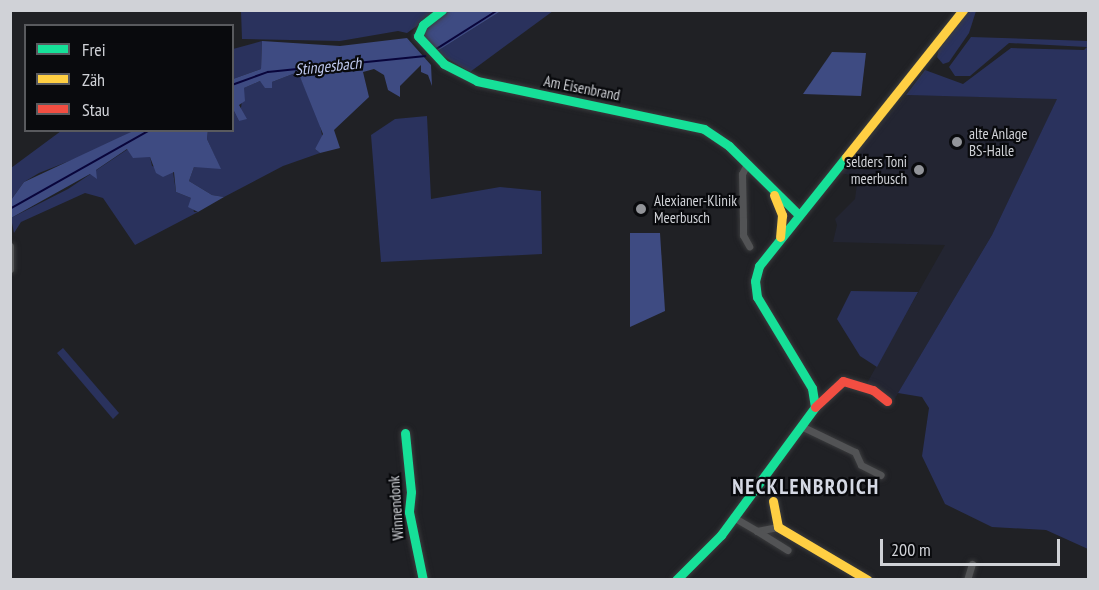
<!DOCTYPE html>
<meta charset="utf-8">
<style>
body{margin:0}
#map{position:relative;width:1099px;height:590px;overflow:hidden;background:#202125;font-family:"PT Sans Narrow",sans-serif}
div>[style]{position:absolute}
.built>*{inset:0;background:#232532}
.green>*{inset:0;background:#2a325d}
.forest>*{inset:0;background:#3e4b82}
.stream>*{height:1.5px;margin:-0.75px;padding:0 0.75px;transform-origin:0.75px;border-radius:0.75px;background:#09053b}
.roads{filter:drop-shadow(0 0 2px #3a3b3d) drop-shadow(0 0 2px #3a3b3d)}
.street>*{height:7px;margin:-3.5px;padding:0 3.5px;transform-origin:3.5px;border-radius:3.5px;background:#525355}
.fast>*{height:9px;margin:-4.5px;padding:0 4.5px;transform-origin:4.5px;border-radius:4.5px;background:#16e098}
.slow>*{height:9px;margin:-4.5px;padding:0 4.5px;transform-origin:4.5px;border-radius:4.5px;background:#ffcf43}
.jam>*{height:9px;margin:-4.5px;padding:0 4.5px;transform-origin:4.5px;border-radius:4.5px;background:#f24e42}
.dots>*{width:16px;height:16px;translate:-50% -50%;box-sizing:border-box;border:3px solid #090a0d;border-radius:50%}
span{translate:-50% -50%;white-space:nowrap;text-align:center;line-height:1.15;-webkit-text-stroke:4.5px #090a0d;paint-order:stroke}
.street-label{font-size:15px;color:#d0d2d7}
.poi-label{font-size:15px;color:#d0d2d7}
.left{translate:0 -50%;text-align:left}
.right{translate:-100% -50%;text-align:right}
.water-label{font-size:16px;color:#c0caf0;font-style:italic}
.district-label{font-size:21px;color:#d4d8e3;font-weight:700;letter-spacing:1.5px}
.frame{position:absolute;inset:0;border:12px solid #d0d2d7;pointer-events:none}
.legend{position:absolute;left:24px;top:24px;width:210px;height:108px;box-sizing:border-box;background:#090a0d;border:2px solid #595a5e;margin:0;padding:8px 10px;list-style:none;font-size:18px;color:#d0d2d7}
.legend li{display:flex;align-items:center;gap:12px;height:30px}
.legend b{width:30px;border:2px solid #595a5e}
.scale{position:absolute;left:880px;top:539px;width:180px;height:27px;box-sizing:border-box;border:3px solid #d0d2d7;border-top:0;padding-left:8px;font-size:18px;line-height:21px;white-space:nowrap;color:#d0d2d7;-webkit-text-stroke:4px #090a0d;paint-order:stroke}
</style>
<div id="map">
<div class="built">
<i style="clip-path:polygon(906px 95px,1058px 98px,992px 235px,894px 400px,867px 383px,945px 245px,833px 242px,837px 225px,835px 219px,855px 199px,858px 176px,839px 173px)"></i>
</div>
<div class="green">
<i style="clip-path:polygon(241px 11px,438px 11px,407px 33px,398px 31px,340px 41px,242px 39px)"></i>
<i style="clip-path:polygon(501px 11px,553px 11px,470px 72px,436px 52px)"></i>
<i style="clip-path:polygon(968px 11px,976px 11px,969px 33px,949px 62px,943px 64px,937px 57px,939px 49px)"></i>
<i style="clip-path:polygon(971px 37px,1088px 41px,1088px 549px,1046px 530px,992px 527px,945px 504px,922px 456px,929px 408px,922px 397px,898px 393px,992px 235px,1057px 99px,906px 95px,925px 70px,963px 84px,1011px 48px,1084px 50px,1087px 47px,1009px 43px,970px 76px,955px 76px,949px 67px)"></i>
<i style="clip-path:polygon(262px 41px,261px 69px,233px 79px,233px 49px)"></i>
<i style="clip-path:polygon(298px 72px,319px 120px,323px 140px,315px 149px,320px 153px,283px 166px,224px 197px,212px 195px,189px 181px,194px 167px,213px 167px,216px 159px,207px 139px,208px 131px,232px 130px,233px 109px,239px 121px,244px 88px,260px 81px,272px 87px,272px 82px)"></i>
<i style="clip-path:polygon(427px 116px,431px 199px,500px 187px,541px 191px,542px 254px,381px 262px,371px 135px,395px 119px)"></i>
<i style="clip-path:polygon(61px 131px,133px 131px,97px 150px,39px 173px,24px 182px,11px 200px,11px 168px)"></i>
<i style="clip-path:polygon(128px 149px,150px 157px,152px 166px,173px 172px,176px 192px,191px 198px,194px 212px,198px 212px,135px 245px,103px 198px,85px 193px,21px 222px,14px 233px,11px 218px,68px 189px)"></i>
<i style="clip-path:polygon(851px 291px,918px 292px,877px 367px,860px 356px,837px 319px)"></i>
<i style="clip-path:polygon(63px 348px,119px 413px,113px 419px,57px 353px)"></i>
</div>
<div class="forest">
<i style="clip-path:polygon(446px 11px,501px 11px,436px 52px,413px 35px)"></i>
<i style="clip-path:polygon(407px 38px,431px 65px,432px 86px,428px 75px,421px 72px,421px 65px,400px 86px,400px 97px,388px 90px,384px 75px,374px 69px,363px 72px,369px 97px,334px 130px,340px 148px,320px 153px,315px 149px,323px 134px,298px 72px,272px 82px,272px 88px,265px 88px,260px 81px,244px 88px,245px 101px,239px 105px,247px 119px,239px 121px,233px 109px,233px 79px,261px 69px,262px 41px,340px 46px)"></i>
<i style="clip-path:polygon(832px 52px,866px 53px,861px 96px,803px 94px)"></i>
<i style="clip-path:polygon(208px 130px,207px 139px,221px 169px,194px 167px,189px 181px,212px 195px,224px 197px,198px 212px,188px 207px,191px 198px,176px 192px,174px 172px,163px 177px,156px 173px,150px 157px,133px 158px,127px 149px,96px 170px,97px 179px,90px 174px,11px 218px,11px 200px,24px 182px,133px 131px)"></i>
<i style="clip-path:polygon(630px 233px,660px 233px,665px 311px,630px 327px)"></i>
</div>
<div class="stream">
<i style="left:435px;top:50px;width:75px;rotate:-32.4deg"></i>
<i style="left:232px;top:85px;width:38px;rotate:-20deg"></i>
<i style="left:268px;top:72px;width:158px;rotate:-5.8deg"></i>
<i style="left:10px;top:209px;width:161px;rotate:-29.4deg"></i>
</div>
<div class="roads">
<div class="street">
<i style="left:747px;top:164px;width:11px;rotate:117deg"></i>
<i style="left:742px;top:174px;width:46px;rotate:88.8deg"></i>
<i style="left:743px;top:220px;width:15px;rotate:90deg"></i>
<i style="left:743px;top:235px;width:13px;rotate:61deg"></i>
<i style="left:10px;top:246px;width:23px;rotate:90deg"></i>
<i style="left:803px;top:427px;width:58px;rotate:25.7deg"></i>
<i style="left:855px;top:452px;width:14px;rotate:65deg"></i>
<i style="left:861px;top:465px;width:22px;rotate:27deg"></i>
<i style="left:733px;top:517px;width:28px;rotate:30deg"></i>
<i style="left:757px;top:531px;width:21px;rotate:-11deg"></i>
<i style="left:757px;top:531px;width:36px;rotate:32deg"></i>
<i style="left:967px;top:580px;width:17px;rotate:-73deg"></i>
</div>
<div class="fast">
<i style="left:442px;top:10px;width:24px;rotate:142deg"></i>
<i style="left:423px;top:25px;width:12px;rotate:114deg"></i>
<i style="left:418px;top:36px;width:38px;rotate:47deg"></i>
<i style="left:444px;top:64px;width:37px;rotate:27deg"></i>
<i style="left:477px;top:81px;width:232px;rotate:11.9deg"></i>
<i style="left:704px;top:129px;width:30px;rotate:34deg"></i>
<i style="left:729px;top:146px;width:97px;rotate:44.6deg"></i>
<i style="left:405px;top:433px;width:59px;rotate:84.2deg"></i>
<i style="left:411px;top:492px;width:20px;rotate:96deg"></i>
<i style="left:409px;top:512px;width:69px;rotate:78.4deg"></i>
<i style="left:676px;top:580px;width:64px;rotate:-45deg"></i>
<i style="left:721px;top:535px;width:159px;rotate:-53.7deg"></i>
<i style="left:815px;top:407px;width:19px;rotate:-99deg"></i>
<i style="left:812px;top:388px;width:106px;rotate:-121.1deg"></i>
<i style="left:757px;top:297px;width:16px;rotate:-97deg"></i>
<i style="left:755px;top:281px;width:16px;rotate:-75deg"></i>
<i style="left:759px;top:266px;width:139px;rotate:-51.4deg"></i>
</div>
<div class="slow">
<i style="left:846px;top:157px;width:188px;rotate:-51.5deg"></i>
<i style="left:774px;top:195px;width:22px;rotate:68deg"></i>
<i style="left:782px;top:215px;width:22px;rotate:95deg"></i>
<i style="left:773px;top:501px;width:26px;rotate:79deg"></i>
<i style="left:778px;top:527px;width:104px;rotate:30.5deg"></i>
</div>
<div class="jam">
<i style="left:815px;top:407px;width:38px;rotate:-43deg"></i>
<i style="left:843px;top:381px;width:31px;rotate:17deg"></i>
<i style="left:873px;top:390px;width:18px;rotate:38deg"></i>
</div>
</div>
<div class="dots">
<i style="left:957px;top:142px;background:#929499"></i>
<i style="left:919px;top:170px;background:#929499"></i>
<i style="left:641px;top:209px;background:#929499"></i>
</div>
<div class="street-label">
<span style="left:582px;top:88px;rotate:11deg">Am Eisenbrand</span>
<span style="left:396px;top:508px;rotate:-94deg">Winnendonk</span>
</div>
<div class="poi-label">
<span class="left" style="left:969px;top:142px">alte Anlage<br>BS-Halle</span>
<span class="right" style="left:907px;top:170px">selders Toni<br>meerbusch</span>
<span class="left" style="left:654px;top:209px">Alexianer-Klinik<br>Meerbusch</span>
</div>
<div class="water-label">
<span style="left:328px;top:66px;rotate:-6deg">Stingesbach</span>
</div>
<div class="district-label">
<span style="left:806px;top:487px">NECKLENBROICH</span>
</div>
<div class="frame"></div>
<ul class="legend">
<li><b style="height:8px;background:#16e098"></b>Frei</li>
<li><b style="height:8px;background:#ffcf43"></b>Zäh</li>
<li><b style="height:8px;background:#f24e42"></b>Stau</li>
</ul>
<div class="scale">200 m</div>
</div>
